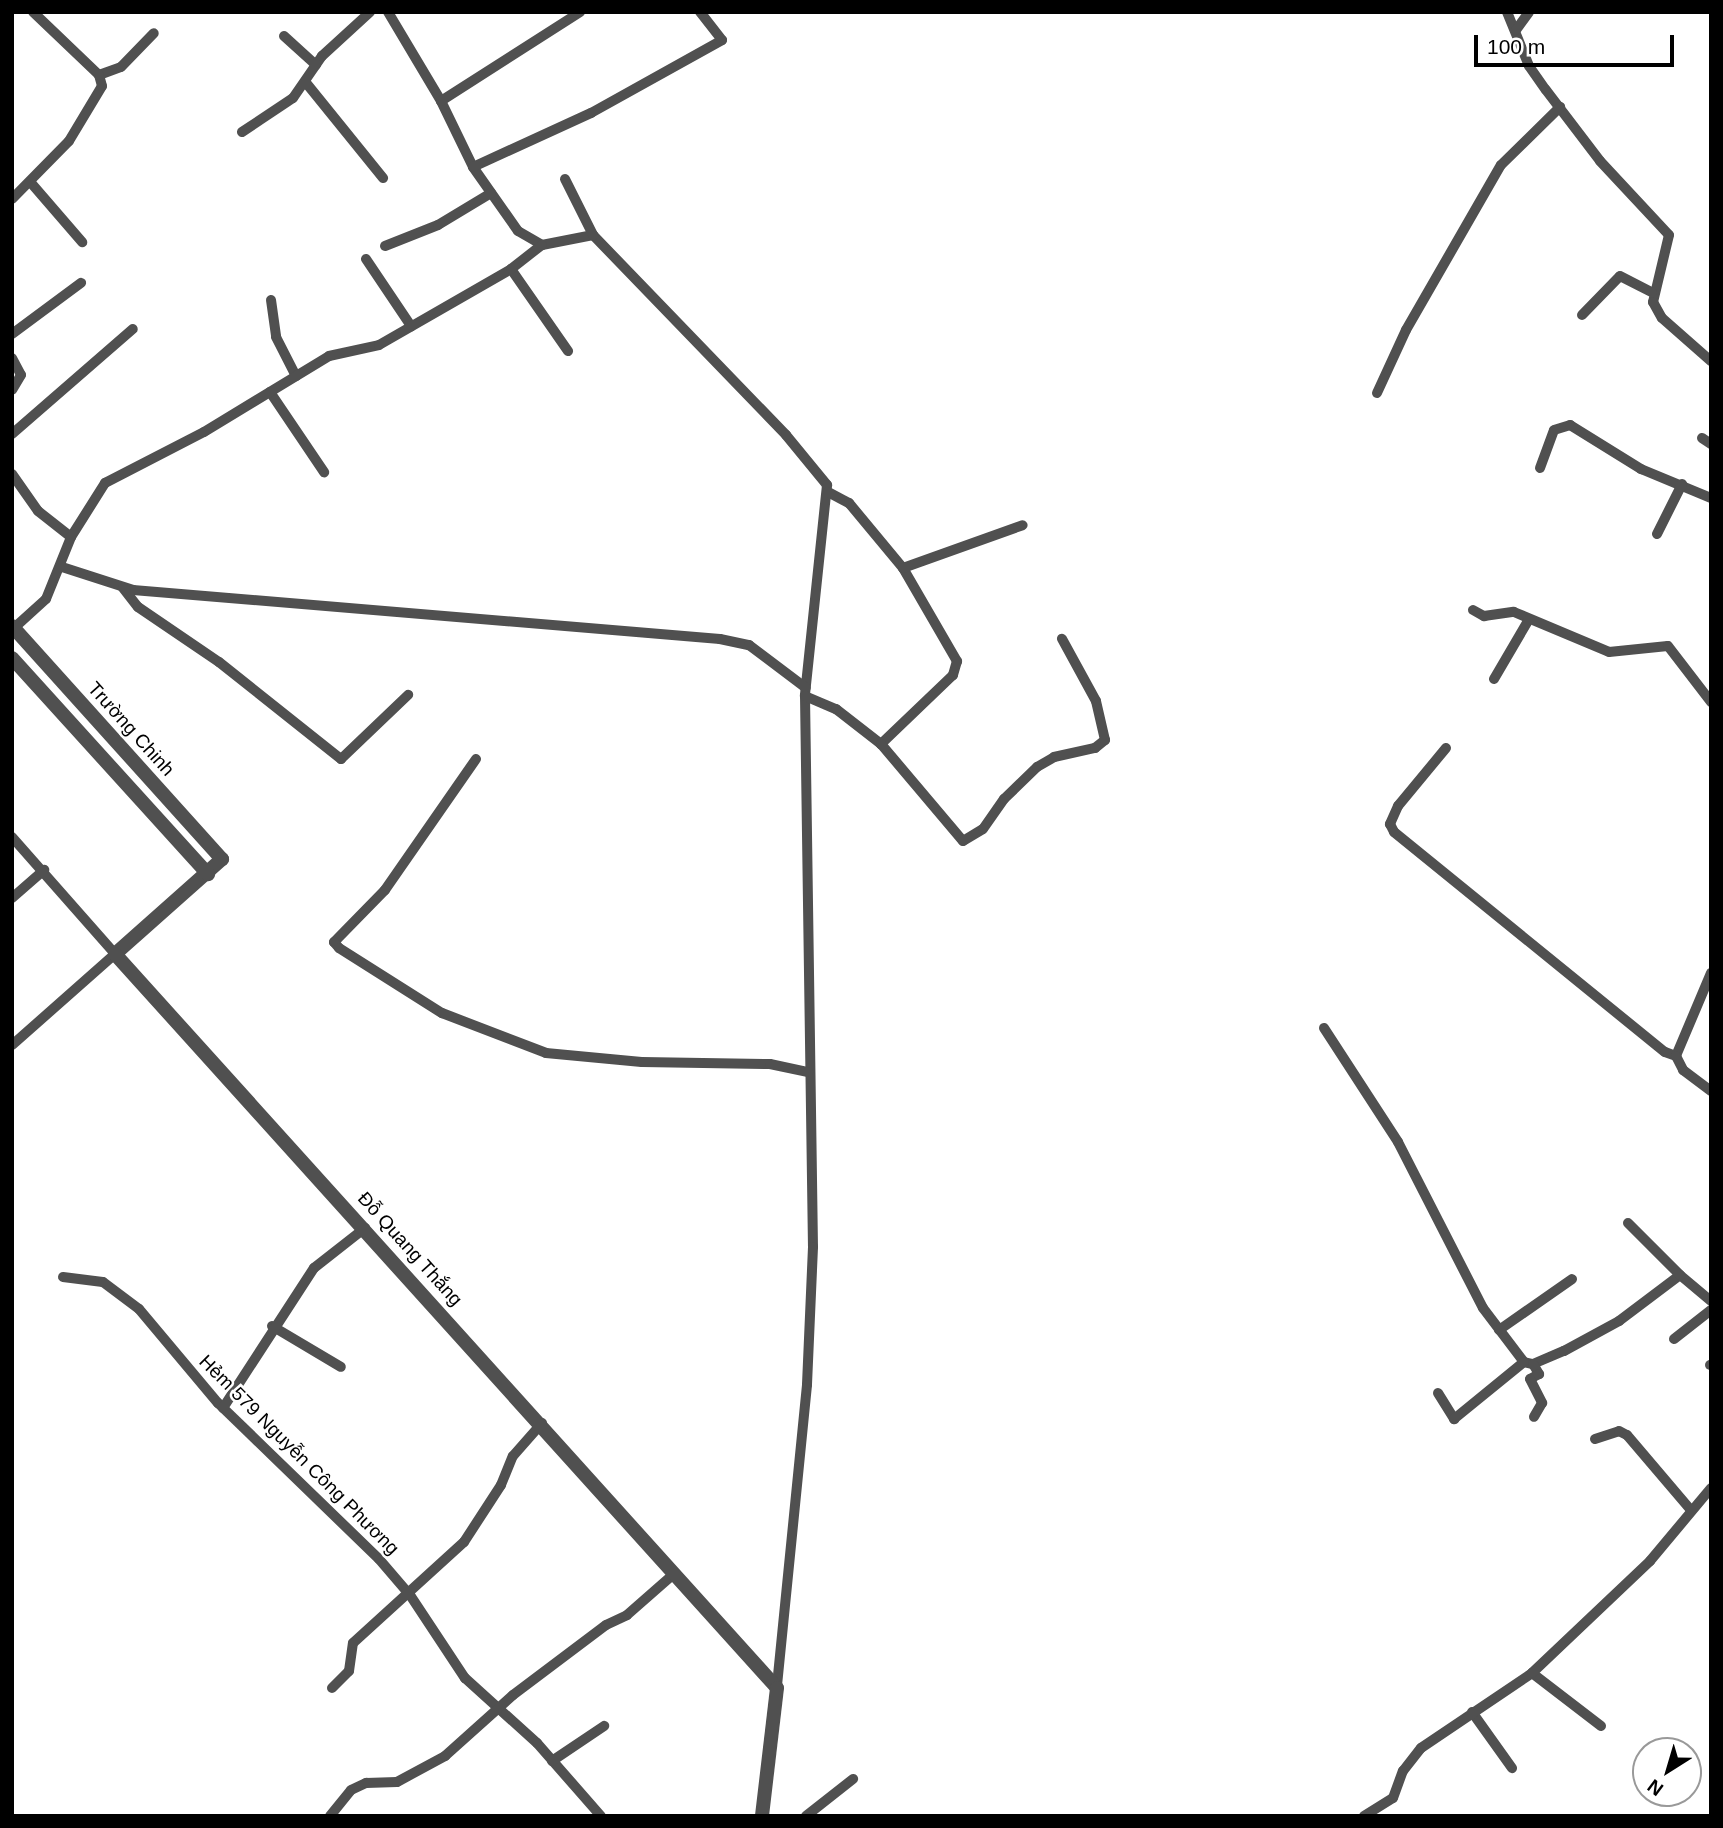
<!DOCTYPE html>
<meta charset="utf-8">
<style>
body{margin:0}
#map{position:relative;width:1723px;height:1828px;overflow:hidden;background:#fff;font-family:Helvetica,sans-serif}
div>[style]{position:absolute}
.minor>*{height:10px;margin:-5px;padding:0 5px;transform-origin:5px;border-radius:5px;background:#505050}
.tertiary>*{height:14px;margin:-7px;padding:0 7px;transform-origin:7px;border-radius:7px;background:#505050}
span{translate:-50% -50%;white-space:nowrap;text-align:center;line-height:1.15;-webkit-text-stroke:5px #fff;paint-order:stroke}
.street-label{font-size:19px;color:#000}
.frame{position:absolute;inset:0;border:14px solid #000;pointer-events:none}
.north{position:absolute;left:1632px;top:1737px;width:70px;height:70px;box-sizing:border-box;background:#fff;border:2px solid #999;border-radius:50%;rotate:217deg;font-size:19px;font-weight:700;line-height:28px;text-align:center;color:#000}
.north::after{content:'';display:block;margin:auto;width:24px;height:32px;background:#000;clip-path:polygon(50% 0,100% 100%,50% 72%,0 100%)}
.scale{position:absolute;left:1474px;top:35px;width:200px;height:32px;box-sizing:border-box;border:4px solid #000;border-top:0;padding-left:9px;font-size:21px;line-height:24px;white-space:nowrap;color:#000;-webkit-text-stroke:5px #fff;paint-order:stroke}
</style>
<div id="map">
<div class="minor">
<i style="left:388px;top:12px;width:104px;rotate:59.2deg"></i>
<i style="left:441px;top:101px;width:73px;rotate:64.1deg"></i>
<i style="left:473px;top:167px;width:78px;rotate:54.9deg"></i>
<i style="left:518px;top:231px;width:28px;rotate:30deg"></i>
<i style="left:542px;top:245px;width:52px;rotate:-11.1deg"></i>
<i style="left:593px;top:235px;width:278px;rotate:46deg"></i>
<i style="left:786px;top:435px;width:65px;rotate:50.6deg"></i>
<i style="left:827px;top:485px;width:212px;rotate:96deg"></i>
<i style="left:805px;top:696px;width:551px;rotate:89.17deg"></i>
<i style="left:813px;top:1247px;width:138px;rotate:92.5deg"></i>
<i style="left:807px;top:1385px;width:304px;rotate:95.7deg"></i>
<i style="left:1507px;top:12px;width:58px;rotate:67.8deg"></i>
<i style="left:1529px;top:66px;width:29px;rotate:55deg"></i>
<i style="left:1546px;top:90px;width:89px;rotate:52.7deg"></i>
<i style="left:1600px;top:161px;width:101px;rotate:47deg"></i>
<i style="left:1669px;top:235px;width:69px;rotate:103.4deg"></i>
<i style="left:1653px;top:302px;width:18px;rotate:61deg"></i>
<i style="left:1662px;top:318px;width:65px;rotate:41.3deg"></i>
<i style="left:1516px;top:30px;width:22px;rotate:-54deg"></i>
<i style="left:284px;top:36px;width:43px;rotate:42.2deg"></i>
<i style="left:99px;top:75px;width:23px;rotate:-20deg"></i>
<i style="left:121px;top:67px;width:47px;rotate:-45.9deg"></i>
<i style="left:307px;top:84px;width:121px;rotate:51deg"></i>
<i style="left:441px;top:101px;width:165px;rotate:-32.6deg"></i>
<i style="left:242px;top:132px;width:61px;rotate:-33.7deg"></i>
<i style="left:293px;top:98px;width:51px;rotate:-55.4deg"></i>
<i style="left:322px;top:56px;width:65px;rotate:-42.5deg"></i>
<i style="left:473px;top:167px;width:130px;rotate:-24.6deg"></i>
<i style="left:591px;top:113px;width:150px;rotate:-29.1deg"></i>
<i style="left:722px;top:40px;width:36px;rotate:-128deg"></i>
<i style="left:565px;top:179px;width:63px;rotate:63.4deg"></i>
<i style="left:32px;top:184px;width:77px;rotate:49.2deg"></i>
<i style="left:12px;top:199px;width:81px;rotate:-45.5deg"></i>
<i style="left:69px;top:141px;width:64px;rotate:-59deg"></i>
<i style="left:102px;top:86px;width:11px;rotate:-105deg"></i>
<i style="left:99px;top:75px;width:91px;rotate:-136.3deg"></i>
<i style="left:385px;top:246px;width:57px;rotate:-21.6deg"></i>
<i style="left:438px;top:225px;width:62px;rotate:-31.1deg"></i>
<i style="left:366px;top:259px;width:81px;rotate:56.1deg"></i>
<i style="left:511px;top:269px;width:100px;rotate:55.2deg"></i>
<i style="left:271px;top:300px;width:37px;rotate:82deg"></i>
<i style="left:276px;top:337px;width:44px;rotate:62.9deg"></i>
<i style="left:1582px;top:315px;width:54px;rotate:-45.7deg"></i>
<i style="left:1620px;top:276px;width:36px;rotate:27deg"></i>
<i style="left:12px;top:334px;width:86px;rotate:-36.5deg"></i>
<i style="left:12px;top:358px;width:19px;rotate:62deg"></i>
<i style="left:21px;top:375px;width:17px;rotate:121deg"></i>
<i style="left:270px;top:392px;width:97px;rotate:56deg"></i>
<i style="left:1377px;top:393px;width:69px;rotate:-65.3deg"></i>
<i style="left:1406px;top:330px;width:190px;rotate:-60.1deg"></i>
<i style="left:1501px;top:165px;width:83px;rotate:-44.5deg"></i>
<i style="left:12px;top:434px;width:160px;rotate:-41deg"></i>
<i style="left:1702px;top:438px;width:11px;rotate:34deg"></i>
<i style="left:1540px;top:468px;width:40px;rotate:-69.8deg"></i>
<i style="left:1554px;top:430px;width:17px;rotate:-17deg"></i>
<i style="left:1570px;top:425px;width:84px;rotate:31.8deg"></i>
<i style="left:1641px;top:469px;width:76px;rotate:22.5deg"></i>
<i style="left:12px;top:474px;width:45px;rotate:54.9deg"></i>
<i style="left:38px;top:511px;width:42px;rotate:38.2deg"></i>
<i style="left:828px;top:492px;width:24px;rotate:28deg"></i>
<i style="left:849px;top:503px;width:85px;rotate:50.3deg"></i>
<i style="left:903px;top:568px;width:108px;rotate:59.9deg"></i>
<i style="left:957px;top:661px;width:15px;rotate:106deg"></i>
<i style="left:953px;top:675px;width:100px;rotate:136.2deg"></i>
<i style="left:1657px;top:534px;width:56px;rotate:-63.4deg"></i>
<i style="left:62px;top:567px;width:75px;rotate:17.9deg"></i>
<i style="left:133px;top:590px;width:589px;rotate:4.77deg"></i>
<i style="left:720px;top:639px;width:30px;rotate:12deg"></i>
<i style="left:749px;top:645px;width:71px;rotate:37deg"></i>
<i style="left:903px;top:568px;width:127px;rotate:-19.7deg"></i>
<i style="left:123px;top:588px;width:24px;rotate:52deg"></i>
<i style="left:138px;top:607px;width:98px;rotate:34.2deg"></i>
<i style="left:219px;top:662px;width:156px;rotate:38.5deg"></i>
<i style="left:341px;top:759px;width:93px;rotate:-43.7deg"></i>
<i style="left:1473px;top:610px;width:13px;rotate:29deg"></i>
<i style="left:1484px;top:616px;width:30px;rotate:-8deg"></i>
<i style="left:1514px;top:612px;width:103px;rotate:22.8deg"></i>
<i style="left:1609px;top:652px;width:59px;rotate:-5.8deg"></i>
<i style="left:1668px;top:646px;width:71px;rotate:52.5deg"></i>
<i style="left:14px;top:628px;width:43px;rotate:-42.2deg"></i>
<i style="left:46px;top:599px;width:67px;rotate:-68deg"></i>
<i style="left:71px;top:537px;width:64px;rotate:-57.8deg"></i>
<i style="left:105px;top:483px;width:111px;rotate:-27.3deg"></i>
<i style="left:204px;top:432px;width:146px;rotate:-31.3deg"></i>
<i style="left:329px;top:356px;width:51px;rotate:-12.4deg"></i>
<i style="left:379px;top:345px;width:152px;rotate:-29.9deg"></i>
<i style="left:511px;top:269px;width:39px;rotate:-38deg"></i>
<i style="left:1494px;top:679px;width:69px;rotate:-59.7deg"></i>
<i style="left:805px;top:696px;width:34px;rotate:23deg"></i>
<i style="left:836px;top:709px;width:57px;rotate:37.9deg"></i>
<i style="left:881px;top:744px;width:127px;rotate:49.8deg"></i>
<i style="left:963px;top:841px;width:23px;rotate:-31deg"></i>
<i style="left:983px;top:829px;width:37px;rotate:-55deg"></i>
<i style="left:1004px;top:799px;width:46px;rotate:-44.1deg"></i>
<i style="left:1037px;top:767px;width:20px;rotate:-30deg"></i>
<i style="left:1054px;top:757px;width:42px;rotate:-12.4deg"></i>
<i style="left:1095px;top:748px;width:13px;rotate:-39deg"></i>
<i style="left:1105px;top:740px;width:40px;rotate:-103deg"></i>
<i style="left:1096px;top:701px;width:71px;rotate:-118.7deg"></i>
<i style="left:1446px;top:748px;width:75px;rotate:129.6deg"></i>
<i style="left:1398px;top:806px;width:20px;rotate:114deg"></i>
<i style="left:1390px;top:824px;width:9px;rotate:63deg"></i>
<i style="left:1394px;top:832px;width:349px;rotate:39.1deg"></i>
<i style="left:1665px;top:1052px;width:12px;rotate:20deg"></i>
<i style="left:476px;top:759px;width:160px;rotate:124.8deg"></i>
<i style="left:385px;top:890px;width:73px;rotate:134.4deg"></i>
<i style="left:334px;top:942px;width:8px;rotate:50deg"></i>
<i style="left:339px;top:948px;width:122px;rotate:32.3deg"></i>
<i style="left:442px;top:1013px;width:111px;rotate:21deg"></i>
<i style="left:546px;top:1053px;width:96px;rotate:5.4deg"></i>
<i style="left:642px;top:1062px;width:128px;rotate:0.9deg"></i>
<i style="left:770px;top:1064px;width:39px;rotate:12deg"></i>
<i style="left:12px;top:837px;width:156px;rotate:48.6deg"></i>
<i style="left:115px;top:954px;width:137px;rotate:138.5deg"></i>
<i style="left:12px;top:898px;width:43px;rotate:-41.2deg"></i>
<i style="left:1711px;top:973px;width:90px;rotate:112.9deg"></i>
<i style="left:1676px;top:1056px;width:16px;rotate:63deg"></i>
<i style="left:1683px;top:1070px;width:35px;rotate:37deg"></i>
<i style="left:1324px;top:1028px;width:136px;rotate:57deg"></i>
<i style="left:1398px;top:1142px;width:186px;rotate:62.9deg"></i>
<i style="left:1483px;top:1308px;width:68px;rotate:52.8deg"></i>
<i style="left:1524px;top:1362px;width:9px;rotate:13deg"></i>
<i style="left:1533px;top:1364px;width:34px;rotate:-23deg"></i>
<i style="left:1564px;top:1351px;width:63px;rotate:-28.6deg"></i>
<i style="left:1619px;top:1321px;width:76px;rotate:-37deg"></i>
<i style="left:1680px;top:1275px;width:40px;rotate:40deg"></i>
<i style="left:1628px;top:1223px;width:74px;rotate:45deg"></i>
<i style="left:63px;top:1277px;width:40px;rotate:7.1deg"></i>
<i style="left:103px;top:1282px;width:45px;rotate:36.9deg"></i>
<i style="left:139px;top:1309px;width:123px;rotate:50deg"></i>
<i style="left:218px;top:1403px;width:224px;rotate:44.1deg"></i>
<i style="left:379px;top:1559px;width:48px;rotate:49.3deg"></i>
<i style="left:410px;top:1595px;width:100px;rotate:56.5deg"></i>
<i style="left:465px;top:1678px;width:97px;rotate:42.1deg"></i>
<i style="left:537px;top:1743px;width:97px;rotate:48.8deg"></i>
<i style="left:272px;top:1326px;width:80px;rotate:30.7deg"></i>
<i style="left:1499px;top:1330px;width:89px;rotate:-34.9deg"></i>
<i style="left:1674px;top:1339px;width:47px;rotate:-38.1deg"></i>
<i style="left:1533px;top:1364px;width:12px;rotate:59deg"></i>
<i style="left:1539px;top:1374px;width:10px;rotate:151deg"></i>
<i style="left:1530px;top:1379px;width:27px;rotate:63deg"></i>
<i style="left:1542px;top:1403px;width:16px;rotate:120deg"></i>
<i style="left:1710px;top:1365px;width:1px"></i>
<i style="left:1438px;top:1393px;width:31px;rotate:58deg"></i>
<i style="left:1454px;top:1419px;width:90px;rotate:-39.2deg"></i>
<i style="left:223px;top:1408px;width:167px;rotate:-57deg"></i>
<i style="left:314px;top:1268px;width:65px;rotate:-38.1deg"></i>
<i style="left:1595px;top:1439px;width:25px;rotate:-18deg"></i>
<i style="left:1619px;top:1431px;width:9px;rotate:27deg"></i>
<i style="left:1627px;top:1435px;width:97px;rotate:49.6deg"></i>
<i style="left:1532px;top:1673px;width:87px;rotate:37.5deg"></i>
<i style="left:332px;top:1688px;width:24px;rotate:-45deg"></i>
<i style="left:349px;top:1671px;width:28px;rotate:-82deg"></i>
<i style="left:353px;top:1643px;width:150px;rotate:-42.3deg"></i>
<i style="left:464px;top:1542px;width:68px;rotate:-57deg"></i>
<i style="left:501px;top:1485px;width:31px;rotate:-68deg"></i>
<i style="left:513px;top:1456px;width:44px;rotate:-48.7deg"></i>
<i style="left:1472px;top:1712px;width:69px;rotate:54.5deg"></i>
<i style="left:552px;top:1761px;width:63px;rotate:-33.9deg"></i>
<i style="left:330px;top:1816px;width:33px;rotate:-51deg"></i>
<i style="left:351px;top:1790px;width:17px;rotate:-25deg"></i>
<i style="left:366px;top:1783px;width:31px;rotate:-2deg"></i>
<i style="left:397px;top:1782px;width:55px;rotate:-28.4deg"></i>
<i style="left:445px;top:1756px;width:91px;rotate:-41.9deg"></i>
<i style="left:513px;top:1695px;width:116px;rotate:-37deg"></i>
<i style="left:606px;top:1625px;width:23px;rotate:-25deg"></i>
<i style="left:627px;top:1615px;width:64px;rotate:-41.2deg"></i>
<i style="left:806px;top:1816px;width:60px;rotate:-38.2deg"></i>
<i style="left:1364px;top:1816px;width:34px;rotate:-32deg"></i>
<i style="left:1393px;top:1798px;width:29px;rotate:-70deg"></i>
<i style="left:1403px;top:1771px;width:29px;rotate:-52deg"></i>
<i style="left:1421px;top:1748px;width:134px;rotate:-34deg"></i>
<i style="left:1532px;top:1673px;width:163px;rotate:-43.5deg"></i>
<i style="left:1650px;top:1561px;width:95px;rotate:-50.1deg"></i>
</div>
<div class="tertiary">
<i style="left:12px;top:626px;width:314px;rotate:48deg"></i>
<i style="left:222px;top:859px;width:143px;rotate:138.4deg"></i>
<i style="left:115px;top:954px;width:988px;rotate:47.95deg"></i>
<i style="left:777px;top:1688px;width:129px;rotate:96.7deg"></i>
<i style="left:12px;top:658px;width:292px;rotate:47.8deg"></i>
</div>
<div class="street-label">
<span style="left:131px;top:729px;rotate:48deg">Trường Chinh</span>
<span style="left:410px;top:1249px;rotate:48deg">Đỗ Quang Thắng</span>
<span style="left:299px;top:1455px;rotate:45deg">Hẻm 579 Nguyễn Công Phương</span>
</div>
<div class="frame"></div>
<div class="north">N</div>
<div class="scale">100 m</div>
</div>
